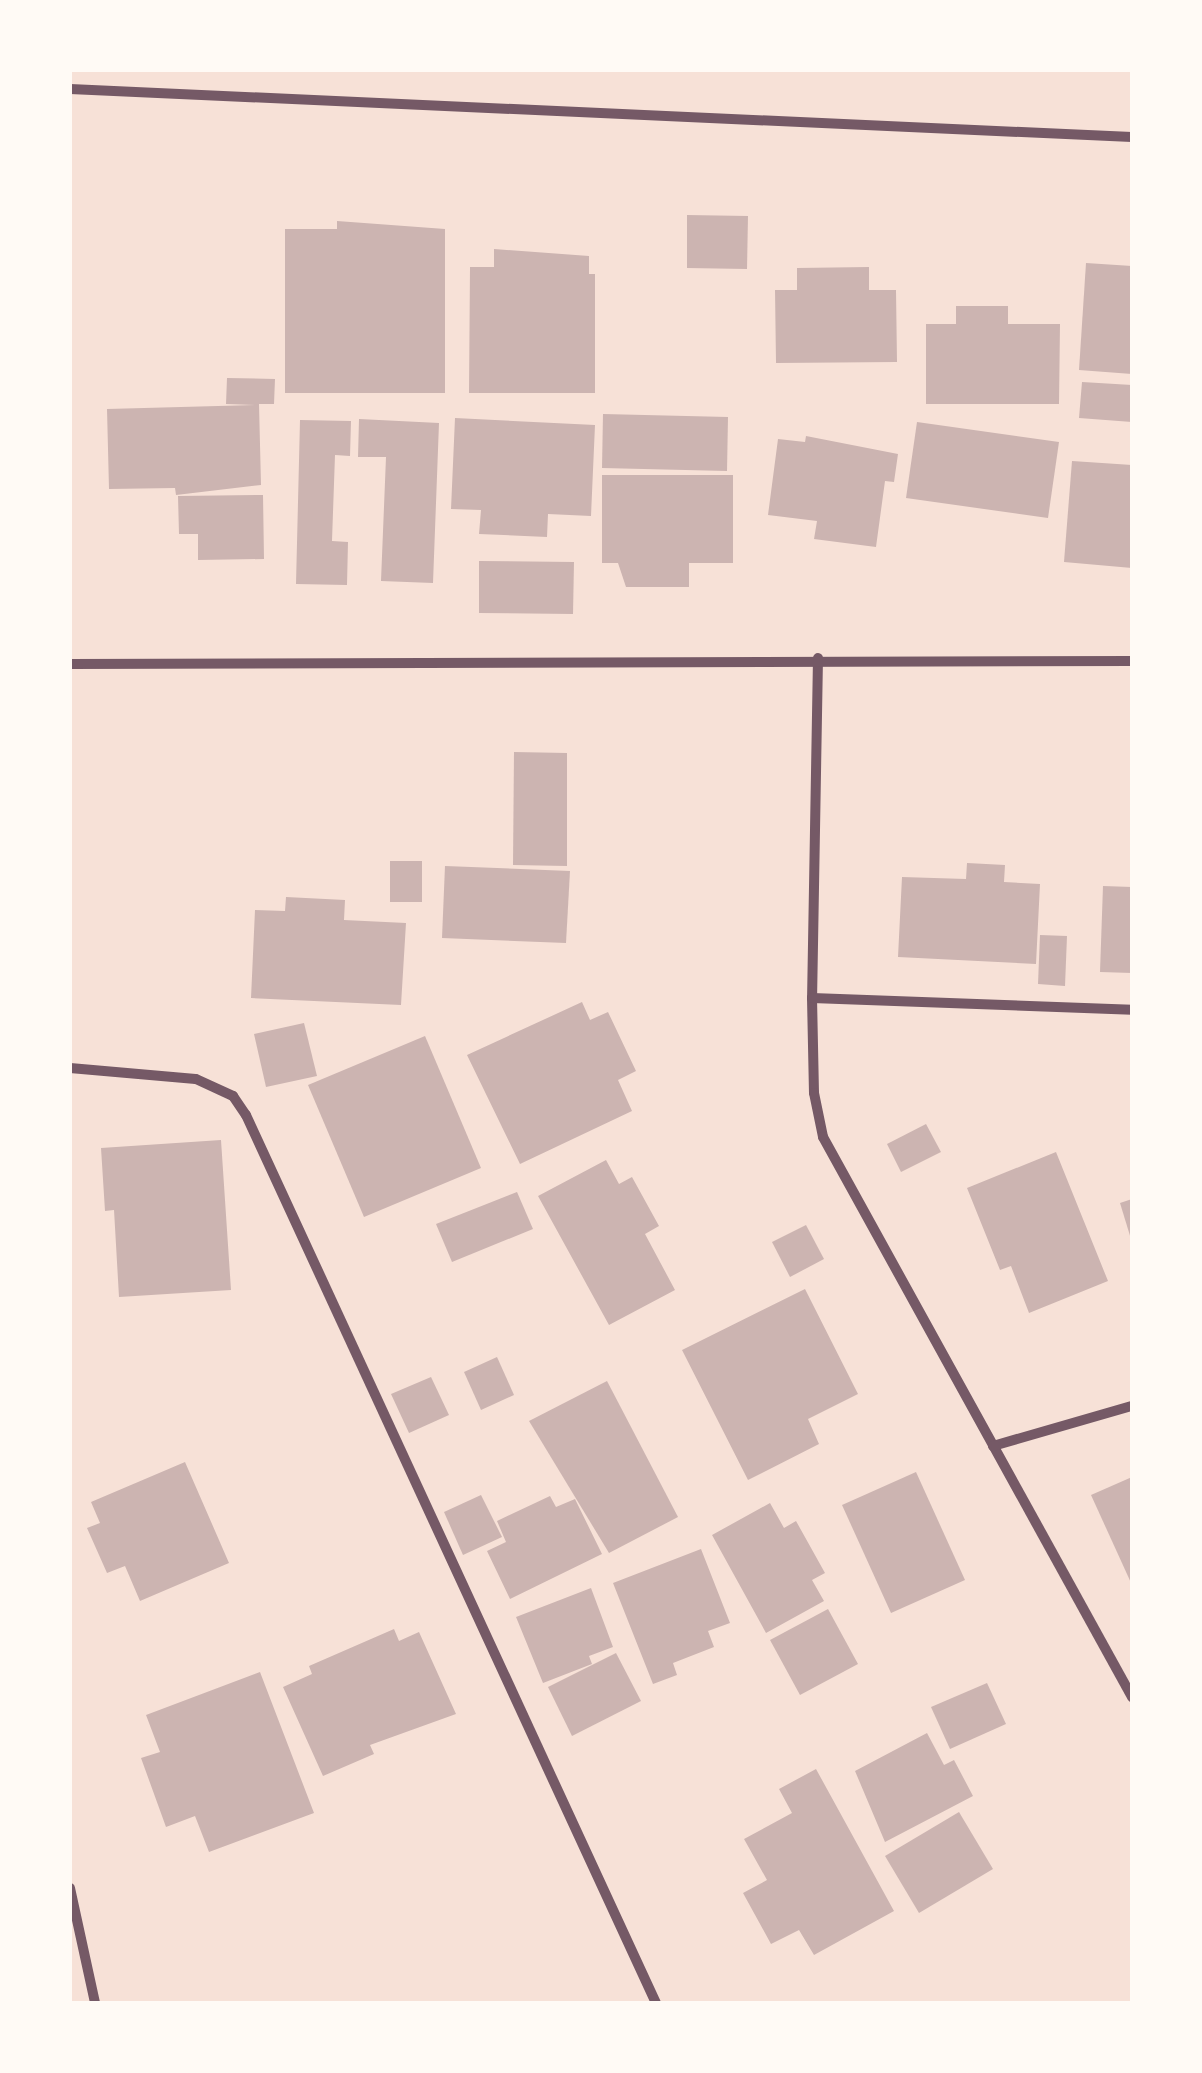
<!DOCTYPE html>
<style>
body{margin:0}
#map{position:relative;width:1202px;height:2073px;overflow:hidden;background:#f7e1d7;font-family:"IBM Plex Sans",sans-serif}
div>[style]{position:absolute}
.building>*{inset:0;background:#ccb4b1}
.minor>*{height:10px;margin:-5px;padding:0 5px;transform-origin:5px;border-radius:5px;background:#755966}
span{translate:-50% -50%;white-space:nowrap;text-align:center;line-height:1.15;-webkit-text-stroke:8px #fffaf5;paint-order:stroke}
.frame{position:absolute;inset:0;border:72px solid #fffaf5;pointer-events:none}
</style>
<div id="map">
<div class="building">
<i style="clip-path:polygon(687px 215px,748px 216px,747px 269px,687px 268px)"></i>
<i style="clip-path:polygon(337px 221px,445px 229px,445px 393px,285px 393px,285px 229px,337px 229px)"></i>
<i style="clip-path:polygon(494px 249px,589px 256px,589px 274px,595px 274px,595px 393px,469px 393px,470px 267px,494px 267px)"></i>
<i style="clip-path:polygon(1086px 263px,1132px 266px,1132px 374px,1079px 370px)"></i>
<i style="clip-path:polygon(869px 267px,869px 290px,896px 290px,897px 362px,776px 363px,775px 290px,797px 290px,797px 268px)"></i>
<i style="clip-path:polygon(956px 306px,1008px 306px,1008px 324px,1060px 324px,1059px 404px,926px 404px,926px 324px,956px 324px)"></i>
<i style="clip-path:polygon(227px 378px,275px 379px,274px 404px,259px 404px,261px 485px,176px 495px,175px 488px,109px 489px,107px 409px,255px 405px,226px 404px)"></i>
<i style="clip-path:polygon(1082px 382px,1132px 385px,1132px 422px,1079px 418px)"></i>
<i style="clip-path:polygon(603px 414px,728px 417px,727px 471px,602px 468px)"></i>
<i style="clip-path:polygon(455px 418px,595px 425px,591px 516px,548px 514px,547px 537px,479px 534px,481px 510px,451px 509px)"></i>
<i style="clip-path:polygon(359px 419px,439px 423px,433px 583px,381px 581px,386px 457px,358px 457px)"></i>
<i style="clip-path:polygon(300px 420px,351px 421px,350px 456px,335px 455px,332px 541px,348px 542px,347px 585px,296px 584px)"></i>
<i style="clip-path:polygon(917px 422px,1059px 442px,1048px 518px,906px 498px)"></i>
<i style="clip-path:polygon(806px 436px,898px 454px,894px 482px,885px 481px,876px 547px,814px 539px,817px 521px,768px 515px,778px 439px,805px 442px)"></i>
<i style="clip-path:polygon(1072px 461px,1132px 465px,1132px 568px,1064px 562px)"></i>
<i style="clip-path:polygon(602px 475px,733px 475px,733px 563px,689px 563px,689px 587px,626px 587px,618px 563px,602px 563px)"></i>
<i style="clip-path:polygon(263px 495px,264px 559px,198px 560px,198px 534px,179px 534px,178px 496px)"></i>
<i style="clip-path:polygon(479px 561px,574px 562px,573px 614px,479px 613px)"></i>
<i style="clip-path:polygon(514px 752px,567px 753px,567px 866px,513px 865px)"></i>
<i style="clip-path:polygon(390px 861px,422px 861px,422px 902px,390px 902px)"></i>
<i style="clip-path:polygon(967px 863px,1005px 865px,1004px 882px,1040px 884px,1036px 964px,898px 957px,902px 877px,966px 879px)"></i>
<i style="clip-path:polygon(445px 866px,570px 871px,566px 943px,442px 938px)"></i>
<i style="clip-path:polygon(1103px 886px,1132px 887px,1132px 973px,1100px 972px)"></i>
<i style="clip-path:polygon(286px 897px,345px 900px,344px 920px,406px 923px,401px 1005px,251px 998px,255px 910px,285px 911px)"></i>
<i style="clip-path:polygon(1040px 935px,1067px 936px,1065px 986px,1038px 984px)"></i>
<i style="clip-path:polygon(582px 1002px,590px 1020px,608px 1012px,636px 1071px,618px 1080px,632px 1111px,520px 1164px,467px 1055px)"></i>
<i style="clip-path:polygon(304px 1023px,317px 1076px,266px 1087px,254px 1034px)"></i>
<i style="clip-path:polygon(425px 1036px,481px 1168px,364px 1217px,308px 1085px)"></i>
<i style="clip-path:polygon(926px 1124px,941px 1152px,901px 1172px,887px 1144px)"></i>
<i style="clip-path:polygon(221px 1140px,231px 1290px,119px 1297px,114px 1210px,105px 1211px,101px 1148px)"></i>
<i style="clip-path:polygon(1056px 1152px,1108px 1281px,1029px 1313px,1011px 1266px,1000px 1270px,967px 1188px)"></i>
<i style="clip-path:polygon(606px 1160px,619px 1184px,632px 1177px,659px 1226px,645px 1234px,675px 1290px,609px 1325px,538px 1196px)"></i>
<i style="clip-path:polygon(517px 1192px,533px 1229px,452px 1262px,436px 1224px)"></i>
<i style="clip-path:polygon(1132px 1199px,1132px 1239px,1131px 1239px,1120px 1203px)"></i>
<i style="clip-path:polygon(806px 1225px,824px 1259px,790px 1277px,772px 1242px)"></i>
<i style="clip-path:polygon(805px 1289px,858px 1394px,808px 1419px,819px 1444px,748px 1480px,682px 1350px)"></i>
<i style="clip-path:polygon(497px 1357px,514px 1395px,481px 1410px,464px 1372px)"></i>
<i style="clip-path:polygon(431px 1377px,449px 1415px,409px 1433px,391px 1394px)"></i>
<i style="clip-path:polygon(607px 1381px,678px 1517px,609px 1553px,529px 1421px)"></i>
<i style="clip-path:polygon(185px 1462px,229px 1563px,140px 1601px,125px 1566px,107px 1573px,87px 1528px,100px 1523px,91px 1502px)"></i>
<i style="clip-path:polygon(916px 1472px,965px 1580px,891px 1613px,842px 1505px)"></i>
<i style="clip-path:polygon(1132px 1477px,1132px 1585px,1091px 1495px)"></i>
<i style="clip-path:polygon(481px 1495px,502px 1537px,463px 1555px,444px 1512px)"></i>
<i style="clip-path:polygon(550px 1496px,556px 1507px,575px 1499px,602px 1554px,510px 1599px,487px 1551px,506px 1542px,497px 1521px)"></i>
<i style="clip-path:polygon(770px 1503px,784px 1528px,796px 1521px,825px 1573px,812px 1580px,824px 1601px,766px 1633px,712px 1535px)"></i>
<i style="clip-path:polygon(701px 1549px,730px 1623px,708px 1631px,714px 1647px,673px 1663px,677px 1675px,653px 1684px,613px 1583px)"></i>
<i style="clip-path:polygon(591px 1588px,613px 1647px,589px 1656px,592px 1664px,543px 1683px,516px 1617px)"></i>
<i style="clip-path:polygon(828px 1609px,858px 1664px,800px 1695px,770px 1640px)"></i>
<i style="clip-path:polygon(394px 1629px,399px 1641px,419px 1632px,456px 1714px,370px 1745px,374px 1754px,323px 1776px,283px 1687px,312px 1674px,309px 1666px)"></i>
<i style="clip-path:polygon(616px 1653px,641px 1701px,572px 1736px,548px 1687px)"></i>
<i style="clip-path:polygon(260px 1672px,314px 1813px,209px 1852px,195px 1816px,166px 1827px,141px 1758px,160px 1752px,146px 1715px)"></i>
<i style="clip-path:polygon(987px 1683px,1006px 1724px,950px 1749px,931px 1707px)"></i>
<i style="clip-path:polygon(927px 1733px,944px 1765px,954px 1760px,973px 1796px,885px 1842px,855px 1771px)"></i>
<i style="clip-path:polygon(816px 1769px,894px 1911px,814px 1955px,799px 1930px,771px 1944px,743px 1893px,767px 1880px,744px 1839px,792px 1813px,779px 1789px)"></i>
<i style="clip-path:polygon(959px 1812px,993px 1869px,919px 1913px,885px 1856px)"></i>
</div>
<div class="minor">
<i style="left:70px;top:89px;width:1063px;rotate:2.59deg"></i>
<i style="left:818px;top:658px;width:340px;rotate:91deg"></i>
<i style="left:812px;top:998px;width:95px;rotate:88.8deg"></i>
<i style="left:814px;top:1093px;width:45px;rotate:78.4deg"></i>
<i style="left:823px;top:1137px;width:640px;rotate:61.11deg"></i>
<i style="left:70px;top:664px;width:1062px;rotate:-0.16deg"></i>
<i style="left:812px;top:998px;width:320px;rotate:2.1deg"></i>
<i style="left:70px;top:1068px;width:126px;rotate:5deg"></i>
<i style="left:196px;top:1079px;width:41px;rotate:24.7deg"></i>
<i style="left:233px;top:1096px;width:23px;rotate:56deg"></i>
<i style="left:246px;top:1115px;width:978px;rotate:65.22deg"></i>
<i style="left:993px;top:1446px;width:145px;rotate:-16.1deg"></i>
<i style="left:70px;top:1888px;width:118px;rotate:77.7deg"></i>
</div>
<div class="frame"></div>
</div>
